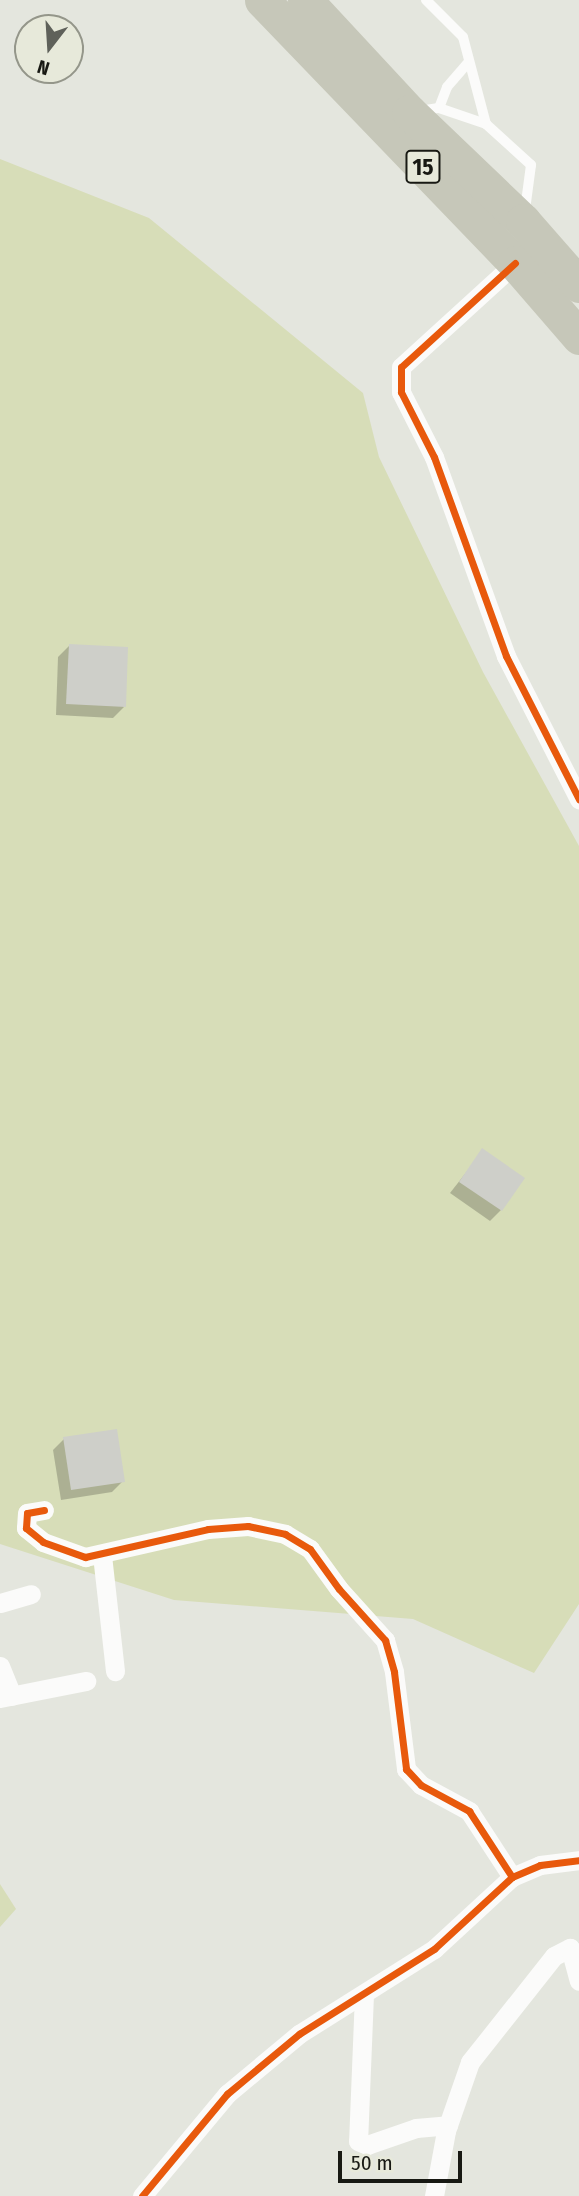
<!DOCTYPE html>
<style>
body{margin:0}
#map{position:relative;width:579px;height:2196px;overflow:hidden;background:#e4e6de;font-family:"Fira Sans Condensed",sans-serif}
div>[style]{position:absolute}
.green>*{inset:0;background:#d7ddb8}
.shadow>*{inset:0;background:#0003}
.building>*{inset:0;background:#cecfc9}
.lane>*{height:10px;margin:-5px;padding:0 5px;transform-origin:5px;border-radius:5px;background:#fbfbfa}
.street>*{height:19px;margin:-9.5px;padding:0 9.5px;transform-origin:9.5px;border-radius:9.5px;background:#fbfbfa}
.highway>*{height:35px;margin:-17.5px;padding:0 17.5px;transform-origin:17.5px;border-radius:17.5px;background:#c6c7b9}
.cycleway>*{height:7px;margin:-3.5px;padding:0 3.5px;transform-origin:3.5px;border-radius:3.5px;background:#e8590c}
span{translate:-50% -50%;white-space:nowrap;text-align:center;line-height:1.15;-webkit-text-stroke:7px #e7e9da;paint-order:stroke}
.shield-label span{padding:2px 5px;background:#e7e9da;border:2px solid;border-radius:5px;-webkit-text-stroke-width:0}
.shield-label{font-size:23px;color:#181913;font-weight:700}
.north{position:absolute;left:14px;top:14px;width:70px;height:70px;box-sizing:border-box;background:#e7e9da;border:2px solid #94968a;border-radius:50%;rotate:197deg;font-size:19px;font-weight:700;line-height:28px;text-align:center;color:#181913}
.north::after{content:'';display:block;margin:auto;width:24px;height:32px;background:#5f615a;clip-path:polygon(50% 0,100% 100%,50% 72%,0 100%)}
.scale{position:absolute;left:338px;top:2151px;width:124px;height:32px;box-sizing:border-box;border:4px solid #181913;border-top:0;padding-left:9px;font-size:21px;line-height:24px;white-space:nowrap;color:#181913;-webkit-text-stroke:5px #e7e9da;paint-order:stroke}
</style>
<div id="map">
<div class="green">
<i style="clip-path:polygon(0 159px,149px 218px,363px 393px,379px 457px,483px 672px,579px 846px,579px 1604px,534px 1673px,413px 1619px,174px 1600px,0 1544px)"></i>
<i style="clip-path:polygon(0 1884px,16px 1909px,0 1927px)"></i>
</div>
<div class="shadow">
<i style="clip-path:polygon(69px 646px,124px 707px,113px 718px,56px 715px,58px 657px)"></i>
<i style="clip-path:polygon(483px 1151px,501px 1210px,490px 1221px,450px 1193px)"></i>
<i style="clip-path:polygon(64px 1439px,123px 1481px,112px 1492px,61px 1500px,53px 1450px)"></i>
</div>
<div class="building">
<i style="clip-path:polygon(69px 644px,128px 647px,126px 707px,66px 704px)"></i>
<i style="clip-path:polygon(482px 1148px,525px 1178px,502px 1211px,459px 1182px)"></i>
<i style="clip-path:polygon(117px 1429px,125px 1482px,71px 1490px,63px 1437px)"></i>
</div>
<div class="lane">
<i style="left:426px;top:0;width:52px;rotate:45deg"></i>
<i style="left:463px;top:37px;width:90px;rotate:75.2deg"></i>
<i style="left:439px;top:108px;width:50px;rotate:18.8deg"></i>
<i style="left:486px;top:124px;width:61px;rotate:42.3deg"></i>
<i style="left:531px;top:165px;width:45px;rotate:97.6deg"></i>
<i style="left:419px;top:111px;width:20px;rotate:-9deg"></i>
<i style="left:439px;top:108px;width:22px;rotate:-69deg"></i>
<i style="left:447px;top:87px;width:33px;rotate:-49deg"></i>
</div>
<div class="street">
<i style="left:515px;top:263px;width:154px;rotate:137.6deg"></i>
<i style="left:401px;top:367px;width:25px;rotate:90deg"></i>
<i style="left:401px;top:392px;width:73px;rotate:63.1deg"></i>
<i style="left:434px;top:457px;width:212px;rotate:70.1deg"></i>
<i style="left:506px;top:656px;width:161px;rotate:63deg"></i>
<i style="left:44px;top:1510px;width:17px;rotate:170deg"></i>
<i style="left:27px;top:1513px;width:15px;rotate:94deg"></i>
<i style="left:26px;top:1528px;width:22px;rotate:39deg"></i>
<i style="left:43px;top:1542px;width:45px;rotate:19.7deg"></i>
<i style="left:85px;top:1557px;width:126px;rotate:-12.8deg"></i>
<i style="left:208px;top:1529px;width:40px;rotate:-4.3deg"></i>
<i style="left:248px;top:1526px;width:38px;rotate:12deg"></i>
<i style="left:285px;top:1534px;width:29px;rotate:31deg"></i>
<i style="left:310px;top:1549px;width:49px;rotate:54.1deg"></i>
<i style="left:339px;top:1589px;width:69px;rotate:48deg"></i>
<i style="left:385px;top:1640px;width:33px;rotate:74deg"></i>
<i style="left:394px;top:1672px;width:98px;rotate:82.9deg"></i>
<i style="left:406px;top:1769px;width:22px;rotate:47deg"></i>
<i style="left:421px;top:1785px;width:55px;rotate:28.4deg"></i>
<i style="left:469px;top:1811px;width:79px;rotate:56.9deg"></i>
<i style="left:102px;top:1555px;width:117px;rotate:83.6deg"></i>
<i style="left:0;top:1603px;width:32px;rotate:-16deg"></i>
<i style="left:0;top:1666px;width:32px;rotate:68deg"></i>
<i style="left:0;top:1698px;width:88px;rotate:-11.2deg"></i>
<i style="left:364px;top:1994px;width:147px;rotate:92.3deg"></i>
<i style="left:358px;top:2141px;width:10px;rotate:24deg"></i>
<i style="left:367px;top:2145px;width:52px;rotate:-19.1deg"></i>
<i style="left:416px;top:2128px;width:32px;rotate:-5deg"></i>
<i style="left:142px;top:2196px;width:133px;rotate:-50.2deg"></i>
<i style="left:227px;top:2094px;width:94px;rotate:-39.8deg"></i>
<i style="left:299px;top:2034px;width:160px;rotate:-32.2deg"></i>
<i style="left:434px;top:1949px;width:106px;rotate:-42.7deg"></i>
<i style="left:512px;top:1877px;width:30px;rotate:-23deg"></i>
<i style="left:540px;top:1865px;width:39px;rotate:-7deg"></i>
<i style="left:434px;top:2196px;width:66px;rotate:-79.5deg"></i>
<i style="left:446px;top:2131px;width:73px;rotate:-70.8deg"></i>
<i style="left:470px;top:2062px;width:135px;rotate:-51.6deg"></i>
<i style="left:554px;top:1956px;width:18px;rotate:-27deg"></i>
<i style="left:570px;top:1948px;width:34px;rotate:75deg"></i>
</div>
<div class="highway">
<i style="left:262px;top:0;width:365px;rotate:46.1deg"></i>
<i style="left:515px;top:263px;width:98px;rotate:49.1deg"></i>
<i style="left:305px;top:0;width:153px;rotate:47.1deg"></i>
<i style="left:409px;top:112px;width:158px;rotate:43.7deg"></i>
<i style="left:523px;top:221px;width:85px;rotate:48.8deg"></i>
</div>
<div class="cycleway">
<i style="left:515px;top:263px;width:154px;rotate:137.6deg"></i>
<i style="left:401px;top:367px;width:25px;rotate:90deg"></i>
<i style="left:401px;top:392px;width:73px;rotate:63.1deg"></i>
<i style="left:434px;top:457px;width:212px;rotate:70.1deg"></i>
<i style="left:506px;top:656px;width:161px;rotate:63deg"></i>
<i style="left:44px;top:1510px;width:17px;rotate:170deg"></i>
<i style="left:27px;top:1513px;width:15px;rotate:94deg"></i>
<i style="left:26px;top:1528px;width:22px;rotate:39deg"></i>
<i style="left:43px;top:1542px;width:45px;rotate:19.7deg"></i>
<i style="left:85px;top:1557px;width:126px;rotate:-12.8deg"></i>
<i style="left:208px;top:1529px;width:40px;rotate:-4.3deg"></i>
<i style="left:248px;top:1526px;width:38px;rotate:12deg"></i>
<i style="left:285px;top:1534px;width:29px;rotate:31deg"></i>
<i style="left:310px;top:1549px;width:49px;rotate:54.1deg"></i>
<i style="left:339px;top:1589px;width:69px;rotate:48deg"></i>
<i style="left:385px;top:1640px;width:33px;rotate:74deg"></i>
<i style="left:394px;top:1672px;width:98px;rotate:82.9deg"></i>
<i style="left:406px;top:1769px;width:22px;rotate:47deg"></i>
<i style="left:421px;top:1785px;width:55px;rotate:28.4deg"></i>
<i style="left:469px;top:1811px;width:79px;rotate:56.9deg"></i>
<i style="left:142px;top:2196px;width:133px;rotate:-50.2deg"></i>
<i style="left:227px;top:2094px;width:94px;rotate:-39.8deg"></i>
<i style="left:299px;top:2034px;width:160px;rotate:-32.2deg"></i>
<i style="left:434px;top:1949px;width:106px;rotate:-42.7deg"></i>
<i style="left:512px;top:1877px;width:30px;rotate:-23deg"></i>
<i style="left:540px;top:1865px;width:39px;rotate:-7deg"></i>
</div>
<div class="shield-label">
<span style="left:423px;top:167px">15</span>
</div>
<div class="north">N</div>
<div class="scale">50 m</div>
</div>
